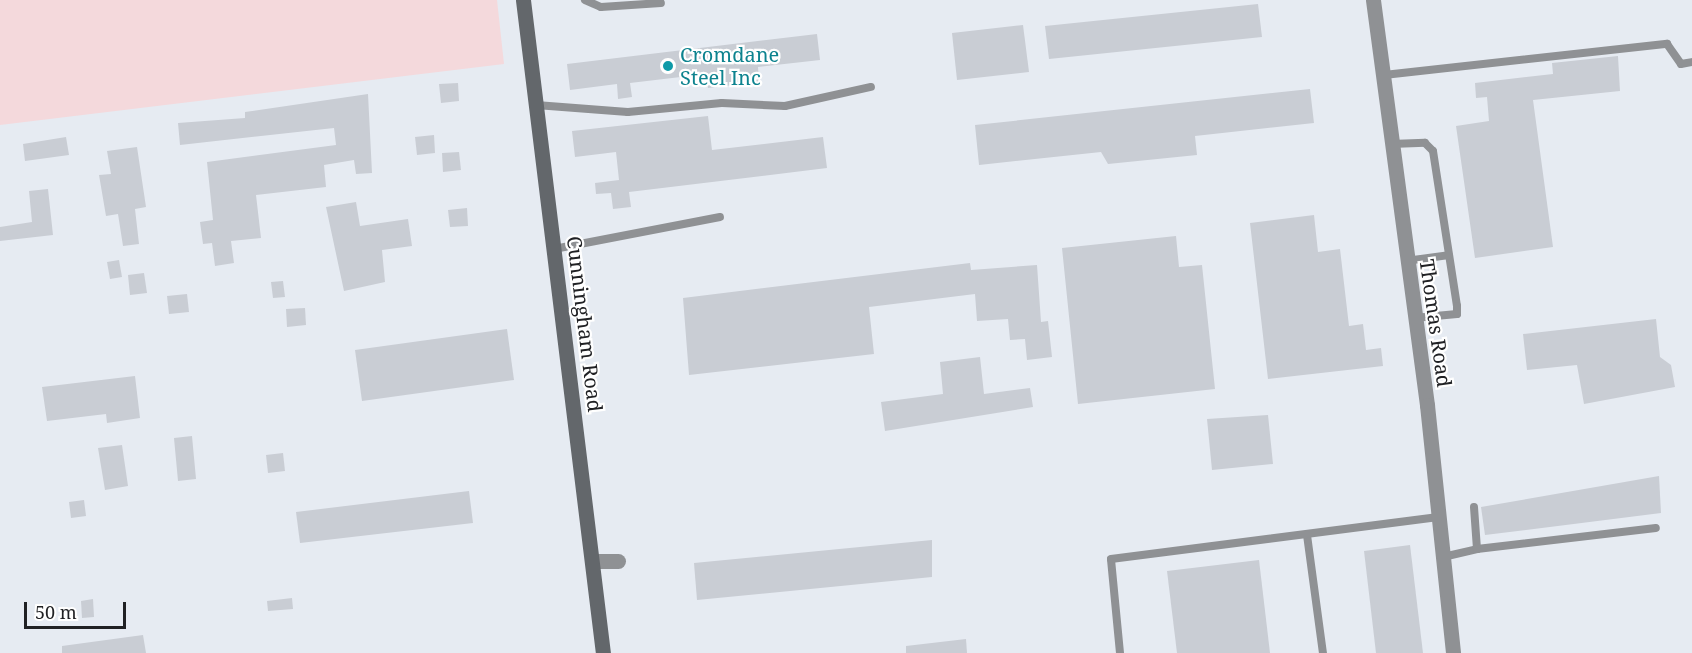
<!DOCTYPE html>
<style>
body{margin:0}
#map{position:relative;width:1692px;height:653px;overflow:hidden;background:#e6ebf2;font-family:"Noto Serif",serif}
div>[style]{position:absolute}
.industrial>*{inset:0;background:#f4d9dc}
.building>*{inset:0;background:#c9cdd4}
.lane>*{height:8px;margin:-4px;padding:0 4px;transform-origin:4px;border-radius:4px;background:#8f9194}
.street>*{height:15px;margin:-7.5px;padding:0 7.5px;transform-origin:7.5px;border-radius:7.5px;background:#8f9194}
.secondary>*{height:15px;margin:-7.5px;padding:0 7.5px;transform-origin:7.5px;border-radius:7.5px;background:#63676b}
.dots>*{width:16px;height:16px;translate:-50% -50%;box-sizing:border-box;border:3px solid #fff;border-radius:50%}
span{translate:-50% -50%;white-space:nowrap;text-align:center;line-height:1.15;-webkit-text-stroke:4.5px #fff;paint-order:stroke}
.culture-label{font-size:20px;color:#0d838f}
.left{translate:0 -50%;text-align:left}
.street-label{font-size:20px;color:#202124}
.scale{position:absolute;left:24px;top:602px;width:102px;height:27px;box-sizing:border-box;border:3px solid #202124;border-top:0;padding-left:8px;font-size:18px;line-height:21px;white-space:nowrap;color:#202124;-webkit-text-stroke:4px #fff;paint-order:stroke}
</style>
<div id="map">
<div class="industrial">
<i style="clip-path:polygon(0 0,497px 0,504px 64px,0 125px)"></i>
</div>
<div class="building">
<i style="clip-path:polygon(1258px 4px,1262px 37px,1049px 59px,1045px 26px)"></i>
<i style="clip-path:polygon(1023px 25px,1029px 72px,957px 80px,952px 33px)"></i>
<i style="clip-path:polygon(817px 34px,820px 60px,758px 67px,759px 82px,708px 88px,706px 74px,630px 83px,632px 97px,618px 99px,617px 84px,570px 90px,567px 64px)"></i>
<i style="clip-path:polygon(1618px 56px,1620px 91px,1533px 100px,1553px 247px,1475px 258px,1456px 126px,1489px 121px,1487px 97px,1476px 98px,1475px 83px,1553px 74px,1552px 63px)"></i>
<i style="clip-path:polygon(458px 83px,459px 101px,441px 103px,439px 84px)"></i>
<i style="clip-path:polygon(1310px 89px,1314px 123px,1195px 136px,1197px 155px,1108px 164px,1101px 152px,979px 165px,975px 125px)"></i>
<i style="clip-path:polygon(368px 94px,372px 173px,356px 174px,354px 160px,324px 165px,326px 187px,256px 195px,261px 238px,231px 241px,234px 263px,215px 266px,212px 243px,203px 244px,200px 222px,213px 220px,207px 162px,336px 145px,334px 128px,180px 145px,178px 123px,245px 118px,245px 112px)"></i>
<i style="clip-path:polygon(708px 116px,712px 150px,823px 137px,827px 168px,629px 192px,631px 207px,613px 209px,611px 193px,596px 194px,595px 183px,619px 180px,616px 152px,575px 157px,572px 131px)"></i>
<i style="clip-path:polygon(434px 135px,435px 153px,417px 155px,415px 137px)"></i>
<i style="clip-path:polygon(66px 137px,69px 155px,25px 161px,23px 144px)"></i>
<i style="clip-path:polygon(137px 147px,146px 207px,135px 209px,139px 244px,123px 246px,118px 214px,106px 216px,99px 175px,111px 174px,107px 151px)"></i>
<i style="clip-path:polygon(459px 152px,461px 170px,443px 172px,442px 153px)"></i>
<i style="clip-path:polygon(48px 189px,53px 235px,0 241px,0 227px,32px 222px,29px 191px)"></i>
<i style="clip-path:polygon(356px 202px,360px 226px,408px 219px,412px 246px,382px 250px,385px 282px,344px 291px,326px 207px)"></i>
<i style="clip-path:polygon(467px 208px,468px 226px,450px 227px,448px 210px)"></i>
<i style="clip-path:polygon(1314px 215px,1318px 252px,1340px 249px,1349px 326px,1363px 324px,1366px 350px,1381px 348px,1383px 366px,1268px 379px,1250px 223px)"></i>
<i style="clip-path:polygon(1176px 236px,1179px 267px,1202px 265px,1215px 389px,1078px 404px,1062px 248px)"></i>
<i style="clip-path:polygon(119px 260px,122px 277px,110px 279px,107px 262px)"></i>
<i style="clip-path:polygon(970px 263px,971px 270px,1037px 265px,1041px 322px,1048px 321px,1052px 357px,1027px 360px,1025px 339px,1010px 340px,1008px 319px,977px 321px,975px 294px,869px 307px,874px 354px,689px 375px,683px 298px)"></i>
<i style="clip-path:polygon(144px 273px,147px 293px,130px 295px,128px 275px)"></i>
<i style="clip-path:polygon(283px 281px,285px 297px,273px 298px,271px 282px)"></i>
<i style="clip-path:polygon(187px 294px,189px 312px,169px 314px,167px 296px)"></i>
<i style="clip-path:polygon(305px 308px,306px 325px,287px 327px,286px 309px)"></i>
<i style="clip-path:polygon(1656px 319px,1660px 357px,1671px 365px,1675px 387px,1584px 404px,1577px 365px,1527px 370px,1523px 334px)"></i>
<i style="clip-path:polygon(507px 329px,514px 380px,362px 401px,355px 350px)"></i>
<i style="clip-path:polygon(980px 357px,984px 394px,1030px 388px,1033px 407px,885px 431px,881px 402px,943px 394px,940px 362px)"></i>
<i style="clip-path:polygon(135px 376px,140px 418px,107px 423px,106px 414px,47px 421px,42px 387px)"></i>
<i style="clip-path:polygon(1268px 415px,1273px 464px,1212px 470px,1207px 419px)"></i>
<i style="clip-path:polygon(192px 436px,196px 479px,178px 481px,174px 438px)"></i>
<i style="clip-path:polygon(122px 445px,128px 486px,105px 490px,98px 448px)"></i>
<i style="clip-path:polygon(283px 453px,285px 471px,268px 473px,266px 455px)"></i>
<i style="clip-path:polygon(1659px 476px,1661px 513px,1485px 535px,1481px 507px)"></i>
<i style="clip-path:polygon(469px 491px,473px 523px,300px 543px,296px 512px)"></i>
<i style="clip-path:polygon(84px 500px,86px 516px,71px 518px,69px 502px)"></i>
<i style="clip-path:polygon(932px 540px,932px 577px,697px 600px,694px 563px)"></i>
<i style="clip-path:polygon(1410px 545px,1423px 653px,1376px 653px,1364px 551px)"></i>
<i style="clip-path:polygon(1259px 560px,1270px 653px,1177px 653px,1167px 571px)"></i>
<i style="clip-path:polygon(292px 598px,293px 609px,268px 611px,267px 601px)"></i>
<i style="clip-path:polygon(93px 599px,94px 617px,82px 618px,81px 601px)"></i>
<i style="clip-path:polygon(143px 635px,146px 653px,62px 653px,62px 646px)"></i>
<i style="clip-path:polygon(966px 639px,967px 653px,906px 653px,906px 646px)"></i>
</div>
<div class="lane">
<i style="left:585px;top:0;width:17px;rotate:24deg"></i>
<i style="left:601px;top:7px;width:60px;rotate:-3.8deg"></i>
<i style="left:1384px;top:75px;width:285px;rotate:-6.3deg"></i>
<i style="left:1667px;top:44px;width:24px;rotate:55deg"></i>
<i style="left:1681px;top:64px;width:11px;rotate:-10deg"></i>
<i style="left:536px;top:105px;width:92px;rotate:4.4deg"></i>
<i style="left:628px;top:112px;width:94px;rotate:-5.5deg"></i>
<i style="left:722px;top:103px;width:63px;rotate:2.7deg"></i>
<i style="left:785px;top:106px;width:88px;rotate:-12.5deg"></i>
<i style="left:1391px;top:144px;width:34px;rotate:-2deg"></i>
<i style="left:1425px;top:143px;width:11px;rotate:45deg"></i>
<i style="left:1433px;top:151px;width:157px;rotate:81.2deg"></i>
<i style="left:1457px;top:306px;width:8px;rotate:90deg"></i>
<i style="left:1457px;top:314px;width:43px;rotate:174.7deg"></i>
<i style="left:554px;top:249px;width:169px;rotate:-10.9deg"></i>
<i style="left:1406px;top:261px;width:43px;rotate:-7.9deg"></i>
<i style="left:1307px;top:535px;width:119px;rotate:82.3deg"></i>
<i style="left:1477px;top:549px;width:180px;rotate:-6.7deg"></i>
<i style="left:1443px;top:557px;width:35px;rotate:-13deg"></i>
<i style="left:1477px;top:549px;width:42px;rotate:-94.1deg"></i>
<i style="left:1120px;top:653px;width:94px;rotate:-95.5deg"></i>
<i style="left:1111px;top:559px;width:332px;rotate:-7.3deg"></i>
</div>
<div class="street">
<i style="left:1373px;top:0;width:409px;rotate:82.4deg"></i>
<i style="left:1427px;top:405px;width:249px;rotate:84deg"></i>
<i style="left:593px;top:561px;width:25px"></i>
</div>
<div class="secondary">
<i style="left:523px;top:0;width:658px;rotate:83.02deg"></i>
</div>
<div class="dots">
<i style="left:668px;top:66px;background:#0f9aa8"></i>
</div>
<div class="culture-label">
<span class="left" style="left:680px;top:66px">Cromdane<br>Steel Inc</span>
</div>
<div class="street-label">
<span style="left:1436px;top:323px;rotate:82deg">Thomas Road</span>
<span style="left:585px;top:324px;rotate:83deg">Cunningham Road</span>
</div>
<div class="scale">50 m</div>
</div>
